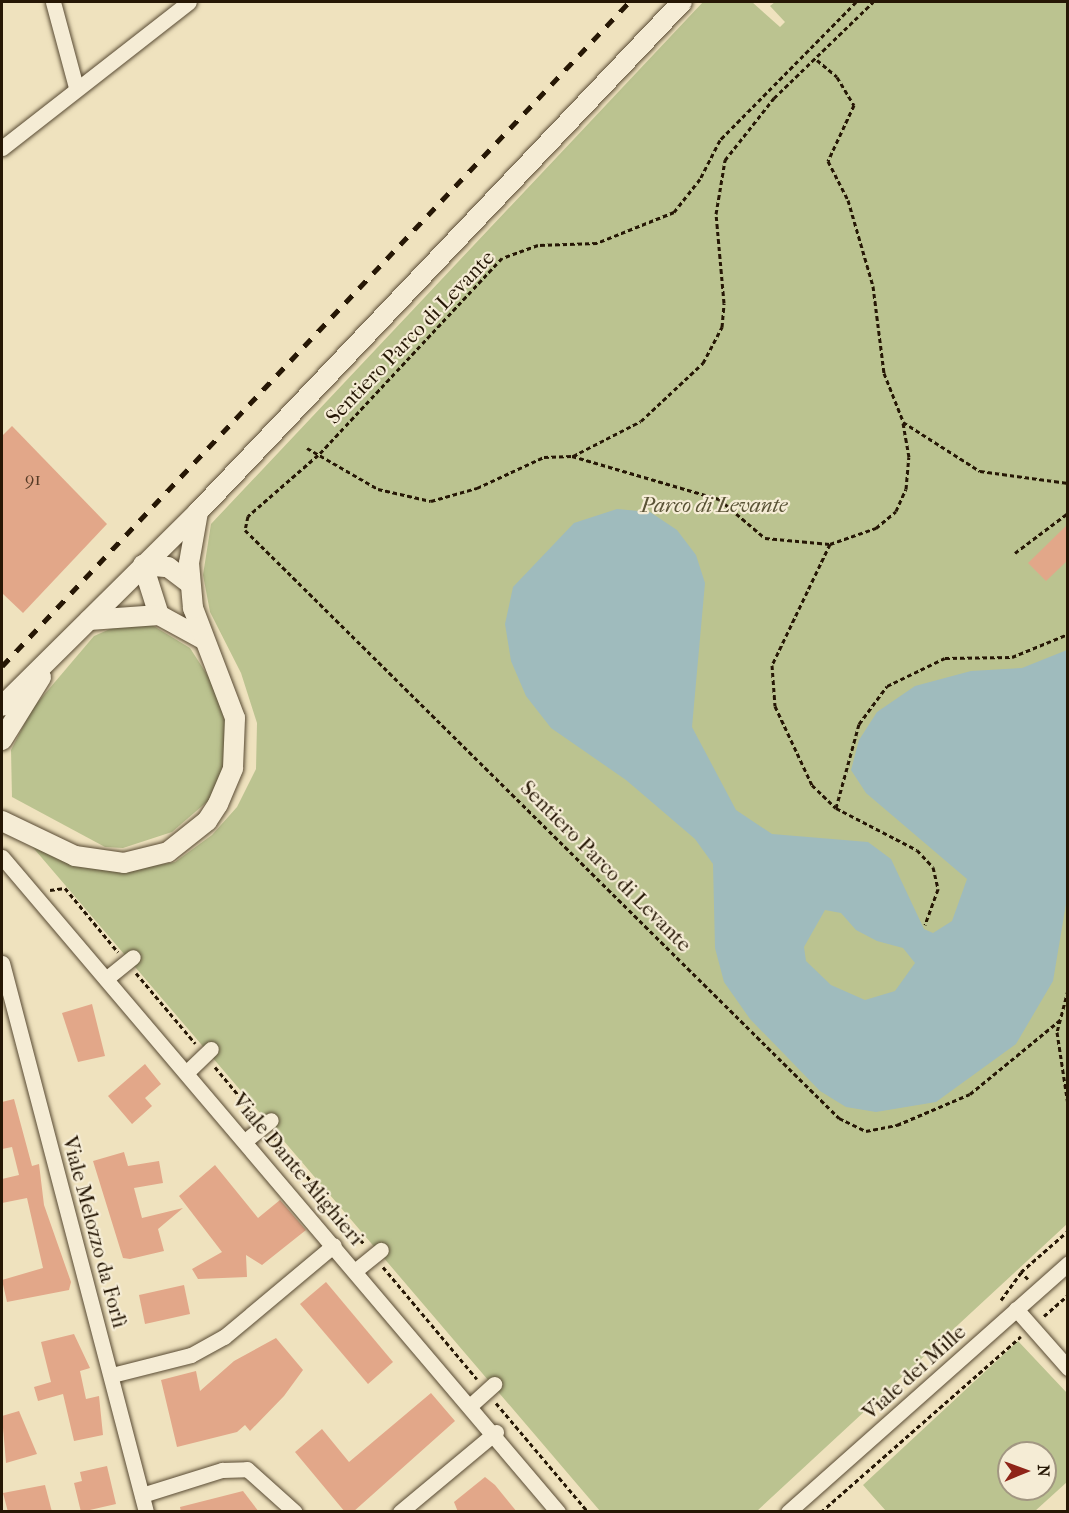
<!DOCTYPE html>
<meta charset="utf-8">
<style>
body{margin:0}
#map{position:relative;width:1069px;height:1513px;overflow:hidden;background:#efe2be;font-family:"IM FELL French Canon",serif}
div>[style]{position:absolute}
.green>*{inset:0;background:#bbc390}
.water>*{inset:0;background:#9fbbbd}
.building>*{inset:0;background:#e2a789}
.path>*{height:3px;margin-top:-1.5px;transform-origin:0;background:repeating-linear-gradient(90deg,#261705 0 4.5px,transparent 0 7.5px)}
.roads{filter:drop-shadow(0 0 2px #584a33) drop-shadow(0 0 2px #584a33)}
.minor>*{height:15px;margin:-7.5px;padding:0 7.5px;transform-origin:7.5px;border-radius:7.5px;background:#f5ecd5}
.tertiary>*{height:20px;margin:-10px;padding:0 10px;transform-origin:10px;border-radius:10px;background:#f5ecd5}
.rail>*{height:4.5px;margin-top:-2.25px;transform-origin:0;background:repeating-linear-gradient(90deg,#261705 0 10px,transparent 0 20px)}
span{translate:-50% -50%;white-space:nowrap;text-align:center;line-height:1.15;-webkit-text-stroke:4.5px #f5ecd5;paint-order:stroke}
.number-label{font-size:18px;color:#553b26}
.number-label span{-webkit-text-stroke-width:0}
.street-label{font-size:21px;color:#261705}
.park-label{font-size:21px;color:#5a5336;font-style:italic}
.frame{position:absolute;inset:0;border:3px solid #261705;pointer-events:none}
.north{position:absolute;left:997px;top:1441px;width:60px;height:60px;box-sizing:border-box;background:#f5ecd5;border:2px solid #a29782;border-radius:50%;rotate:89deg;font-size:16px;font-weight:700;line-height:24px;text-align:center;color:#261705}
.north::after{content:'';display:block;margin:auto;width:21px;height:27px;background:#8f2418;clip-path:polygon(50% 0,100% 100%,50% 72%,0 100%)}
</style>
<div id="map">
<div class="green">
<i style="clip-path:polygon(703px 2px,752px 2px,780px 27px,785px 22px,770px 6px,775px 2px,1067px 2px,1067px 1224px,757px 1511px,600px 1511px,30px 844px,119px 872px,175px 862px,212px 835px,237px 807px,256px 769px,257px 723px,241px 673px,210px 612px,203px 575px,211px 524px)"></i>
<i style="clip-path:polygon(152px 625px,190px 648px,217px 690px,229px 731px,221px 781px,209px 800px,172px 832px,123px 848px,105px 847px,12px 797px,11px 750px,32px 709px,94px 636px,117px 626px)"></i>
<i style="clip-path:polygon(evenodd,1018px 1341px,1067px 1393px,1067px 1482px,1035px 1511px,886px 1511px,863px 1485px,1018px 1341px,1009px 1453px,1045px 1453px,1045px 1489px,1009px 1489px,1009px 1453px)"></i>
</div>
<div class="water">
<i style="clip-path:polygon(evenodd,617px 509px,650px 512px,677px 530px,696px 555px,705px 583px,692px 727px,736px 810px,772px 834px,868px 842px,891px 859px,924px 929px,933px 933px,952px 921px,967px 879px,866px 793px,851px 770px,859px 740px,877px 712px,915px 686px,971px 671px,1022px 668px,1067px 650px,1068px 892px,1053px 981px,1016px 1044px,936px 1102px,876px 1112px,846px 1107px,820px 1091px,750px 1019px,724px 982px,715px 948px,713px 864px,695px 839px,626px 780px,551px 728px,526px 696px,511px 661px,505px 624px,513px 587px,574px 523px,617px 509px,825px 910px,841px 913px,856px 930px,877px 941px,903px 948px,915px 963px,895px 991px,865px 1000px,831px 985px,806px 961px,804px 947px,825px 910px)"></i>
</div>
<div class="building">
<i style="clip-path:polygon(12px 426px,107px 524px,23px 613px,2px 593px,2px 436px)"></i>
<i style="clip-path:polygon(1068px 524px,1068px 560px,1046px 581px,1028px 563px)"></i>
<i style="clip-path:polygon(92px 1004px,105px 1056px,78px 1062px,62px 1013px)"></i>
<i style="clip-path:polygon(145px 1064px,161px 1084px,145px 1098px,152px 1106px,132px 1124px,108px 1096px)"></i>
<i style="clip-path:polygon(14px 1099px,32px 1166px,39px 1164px,44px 1205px,71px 1282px,69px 1290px,7px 1302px,2px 1280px,43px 1268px,27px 1198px,2px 1203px,2px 1179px,19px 1175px,12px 1147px,2px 1149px,2px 1102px)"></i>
<i style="clip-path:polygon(124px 1152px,128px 1166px,159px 1161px,163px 1183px,134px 1188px,142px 1218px,183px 1208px,158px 1229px,164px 1251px,130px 1259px,123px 1258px,93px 1161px)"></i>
<i style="clip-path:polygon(215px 1165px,258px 1218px,280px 1200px,306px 1230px,262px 1265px,246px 1255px,247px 1277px,198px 1279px,192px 1269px,222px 1252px,179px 1196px)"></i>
<i style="clip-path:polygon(326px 1282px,393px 1362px,368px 1384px,300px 1304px)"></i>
<i style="clip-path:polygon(184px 1285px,190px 1314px,145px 1324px,139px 1295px)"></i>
<i style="clip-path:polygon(74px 1334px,90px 1368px,80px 1371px,86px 1399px,99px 1396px,103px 1435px,74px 1441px,63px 1394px,38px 1401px,34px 1387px,51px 1382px,41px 1342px)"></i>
<i style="clip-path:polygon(276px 1338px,303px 1370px,284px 1396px,250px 1431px,245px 1425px,237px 1432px,177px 1447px,161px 1380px,196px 1371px,200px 1391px,234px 1361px)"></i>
<i style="clip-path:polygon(431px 1393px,455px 1421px,353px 1512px,345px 1512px,295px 1452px,322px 1429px,349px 1462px)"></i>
<i style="clip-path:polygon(19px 1411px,37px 1454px,6px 1463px,2px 1416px)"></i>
<i style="clip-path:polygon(107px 1466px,116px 1504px,81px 1512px,74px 1483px,82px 1481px,80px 1472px)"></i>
<i style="clip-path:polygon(485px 1477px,495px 1485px,517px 1512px,458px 1512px,454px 1502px)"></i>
<i style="clip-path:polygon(45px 1485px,52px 1512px,8px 1512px,3px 1493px)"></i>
<i style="clip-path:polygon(243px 1491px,259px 1512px,181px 1512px,180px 1507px)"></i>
</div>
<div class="path">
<i style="left:856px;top:2px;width:194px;rotate:134.6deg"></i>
<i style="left:720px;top:140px;width:44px;rotate:117.1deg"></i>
<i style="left:700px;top:179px;width:42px;rotate:128.2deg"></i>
<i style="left:674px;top:212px;width:83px;rotate:158.1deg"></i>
<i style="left:597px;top:243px;width:59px;rotate:178.1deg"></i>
<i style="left:538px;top:245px;width:38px;rotate:160deg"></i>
<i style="left:502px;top:258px;width:270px;rotate:133deg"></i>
<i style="left:318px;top:455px;width:93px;rotate:138.9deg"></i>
<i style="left:248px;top:516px;width:14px;rotate:102deg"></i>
<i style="left:245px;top:530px;width:836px;rotate:44.71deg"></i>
<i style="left:839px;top:1118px;width:30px;rotate:26deg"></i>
<i style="left:866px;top:1131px;width:32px;rotate:-11deg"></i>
<i style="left:897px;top:1125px;width:79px;rotate:-23deg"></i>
<i style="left:970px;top:1094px;width:117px;rotate:-39.4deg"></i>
<i style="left:817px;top:60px;width:26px;rotate:40deg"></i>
<i style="left:837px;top:77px;width:33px;rotate:59deg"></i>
<i style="left:854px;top:105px;width:62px;rotate:114.9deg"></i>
<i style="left:828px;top:161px;width:44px;rotate:62.9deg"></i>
<i style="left:848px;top:200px;width:90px;rotate:73.8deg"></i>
<i style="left:873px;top:286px;width:88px;rotate:82.8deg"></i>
<i style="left:884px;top:373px;width:52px;rotate:68.4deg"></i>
<i style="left:307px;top:448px;width:82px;rotate:30deg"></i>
<i style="left:378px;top:489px;width:54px;rotate:12.8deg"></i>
<i style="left:431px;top:501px;width:48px;rotate:-15.8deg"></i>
<i style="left:477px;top:488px;width:74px;rotate:-24.8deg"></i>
<i style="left:544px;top:457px;width:28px;rotate:-2deg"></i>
<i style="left:572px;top:456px;width:153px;rotate:16.3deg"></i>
<i style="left:719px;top:499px;width:60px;rotate:40.3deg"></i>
<i style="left:765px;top:538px;width:65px;rotate:5.3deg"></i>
<i style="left:830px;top:544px;width:49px;rotate:-19.2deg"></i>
<i style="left:876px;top:528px;width:26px;rotate:-40deg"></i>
<i style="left:896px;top:511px;width:24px;rotate:-66deg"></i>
<i style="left:906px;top:489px;width:32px;rotate:-85deg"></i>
<i style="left:909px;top:457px;width:36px;rotate:-100deg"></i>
<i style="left:903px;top:422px;width:91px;rotate:32.5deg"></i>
<i style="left:980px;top:471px;width:89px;rotate:7.8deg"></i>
<i style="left:573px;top:456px;width:76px;rotate:-27.2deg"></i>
<i style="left:641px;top:421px;width:85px;rotate:-43.1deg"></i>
<i style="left:703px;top:363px;width:41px;rotate:-62.2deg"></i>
<i style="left:722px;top:327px;width:24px;rotate:-85deg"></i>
<i style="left:724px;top:303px;width:89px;rotate:-95.1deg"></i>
<i style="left:716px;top:214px;width:55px;rotate:-80.5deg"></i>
<i style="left:725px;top:160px;width:79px;rotate:-51.7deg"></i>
<i style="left:774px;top:98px;width:138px;rotate:-44.1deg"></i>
<i style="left:830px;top:544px;width:134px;rotate:115.6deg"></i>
<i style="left:772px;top:665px;width:41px;rotate:85.8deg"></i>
<i style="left:775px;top:706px;width:87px;rotate:64.9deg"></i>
<i style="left:812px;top:785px;width:33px;rotate:44deg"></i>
<i style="left:836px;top:808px;width:91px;rotate:27.4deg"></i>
<i style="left:917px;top:850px;width:23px;rotate:47deg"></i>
<i style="left:933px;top:867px;width:23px;rotate:77deg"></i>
<i style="left:938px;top:889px;width:38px;rotate:110deg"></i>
<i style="left:1015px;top:553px;width:66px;rotate:-37deg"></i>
<i style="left:836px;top:808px;width:87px;rotate:-74.7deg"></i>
<i style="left:859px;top:724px;width:47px;rotate:-53.6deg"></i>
<i style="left:887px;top:686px;width:64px;rotate:-25.8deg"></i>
<i style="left:945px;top:658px;width:67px;rotate:-0.9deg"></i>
<i style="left:1012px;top:657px;width:61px;rotate:-22.3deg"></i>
<i style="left:50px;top:890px;width:15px;rotate:-8deg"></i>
<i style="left:65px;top:888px;width:83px;rotate:50.4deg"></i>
<i style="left:136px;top:973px;width:92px;rotate:49.9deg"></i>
<i style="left:1068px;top:990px;width:43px;rotate:104.7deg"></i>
<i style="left:1057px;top:1032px;width:74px;rotate:81.4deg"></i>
<i style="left:215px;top:1067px;width:62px;rotate:50.2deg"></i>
<i style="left:273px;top:1136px;width:140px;rotate:49.9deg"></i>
<i style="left:383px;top:1267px;width:146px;rotate:50deg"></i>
<i style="left:1028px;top:1279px;width:10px;rotate:-135deg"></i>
<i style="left:1021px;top:1272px;width:62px;rotate:-41.1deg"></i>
<i style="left:1001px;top:1300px;width:34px;rotate:-54deg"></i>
<i style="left:1044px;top:1316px;width:32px;rotate:-41deg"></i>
<i style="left:496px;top:1403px;width:143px;rotate:49.8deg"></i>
<i style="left:821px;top:1512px;width:266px;rotate:-41.3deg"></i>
</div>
<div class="roads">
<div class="minor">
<i style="left:53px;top:2px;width:88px;rotate:74.9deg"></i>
<i style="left:2px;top:148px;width:237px;rotate:-38deg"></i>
<i style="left:2px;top:857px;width:859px;rotate:49.67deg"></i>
<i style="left:2px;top:963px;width:568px;rotate:75.3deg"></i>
<i style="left:107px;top:978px;width:33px;rotate:-39deg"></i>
<i style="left:187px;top:1072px;width:33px;rotate:-44deg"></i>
<i style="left:245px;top:1141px;width:33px;rotate:-39deg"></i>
<i style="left:356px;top:1270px;width:32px;rotate:-39deg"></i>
<i style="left:1016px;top:1309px;width:79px;rotate:48.6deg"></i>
<i style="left:112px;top:1375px;width:81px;rotate:-14.2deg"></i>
<i style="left:191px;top:1355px;width:38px;rotate:-29deg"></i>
<i style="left:224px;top:1337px;width:143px;rotate:-39.9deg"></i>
<i style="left:472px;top:1404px;width:30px;rotate:-42deg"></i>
<i style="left:142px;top:1495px;width:84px;rotate:-17.4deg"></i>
<i style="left:222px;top:1470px;width:25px;rotate:-2deg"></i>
<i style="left:247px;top:1469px;width:64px;rotate:41.9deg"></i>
<i style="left:400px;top:1512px;width:125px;rotate:-39.8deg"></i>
<i style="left:788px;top:1512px;width:375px;rotate:-41.6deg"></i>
</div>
<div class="tertiary">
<i style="left:143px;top:565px;width:52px;rotate:72.3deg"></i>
<i style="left:143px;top:565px;width:25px;rotate:5deg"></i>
<i style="left:168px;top:567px;width:26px;rotate:37deg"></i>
<i style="left:89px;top:620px;width:70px;rotate:-4.1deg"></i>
<i style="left:159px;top:615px;width:50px;rotate:28.6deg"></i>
<i style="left:2px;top:706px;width:276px;rotate:-44.7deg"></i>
<i style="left:198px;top:512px;width:703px;rotate:-46.5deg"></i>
<i style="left:2px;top:740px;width:74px;rotate:-58.2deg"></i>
<i style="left:2px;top:821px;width:81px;rotate:25.6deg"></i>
<i style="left:75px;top:856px;width:49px;rotate:8.1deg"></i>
<i style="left:124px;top:863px;width:45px;rotate:-14deg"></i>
<i style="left:168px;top:852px;width:50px;rotate:-38.5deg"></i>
<i style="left:207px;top:821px;width:20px;rotate:-57deg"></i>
<i style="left:218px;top:804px;width:39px;rotate:-67deg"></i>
<i style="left:233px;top:768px;width:50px;rotate:-87.7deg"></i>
<i style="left:235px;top:718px;width:118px;rotate:-110.9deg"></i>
<i style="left:193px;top:608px;width:45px;rotate:-95.1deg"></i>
<i style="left:189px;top:563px;width:52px;rotate:-80deg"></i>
</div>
</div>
<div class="rail">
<i style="left:2px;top:666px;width:913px;rotate:-46.64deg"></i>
</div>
<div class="number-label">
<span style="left:33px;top:480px">91</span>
</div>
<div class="street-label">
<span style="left:410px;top:337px;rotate:-46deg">Sentiero Parco di Levante</span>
<span style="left:606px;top:866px;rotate:45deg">Sentiero Parco di Levante</span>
<span style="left:298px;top:1169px;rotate:50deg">Viale Dante Alighieri</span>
<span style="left:95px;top:1232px;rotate:75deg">Viale Melozzo da Forlì</span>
<span style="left:914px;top:1372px;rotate:-42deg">Viale dei Mille</span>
</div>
<div class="park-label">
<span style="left:714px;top:505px">Parco di Levante</span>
</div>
<div class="frame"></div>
<div class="north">N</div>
</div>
